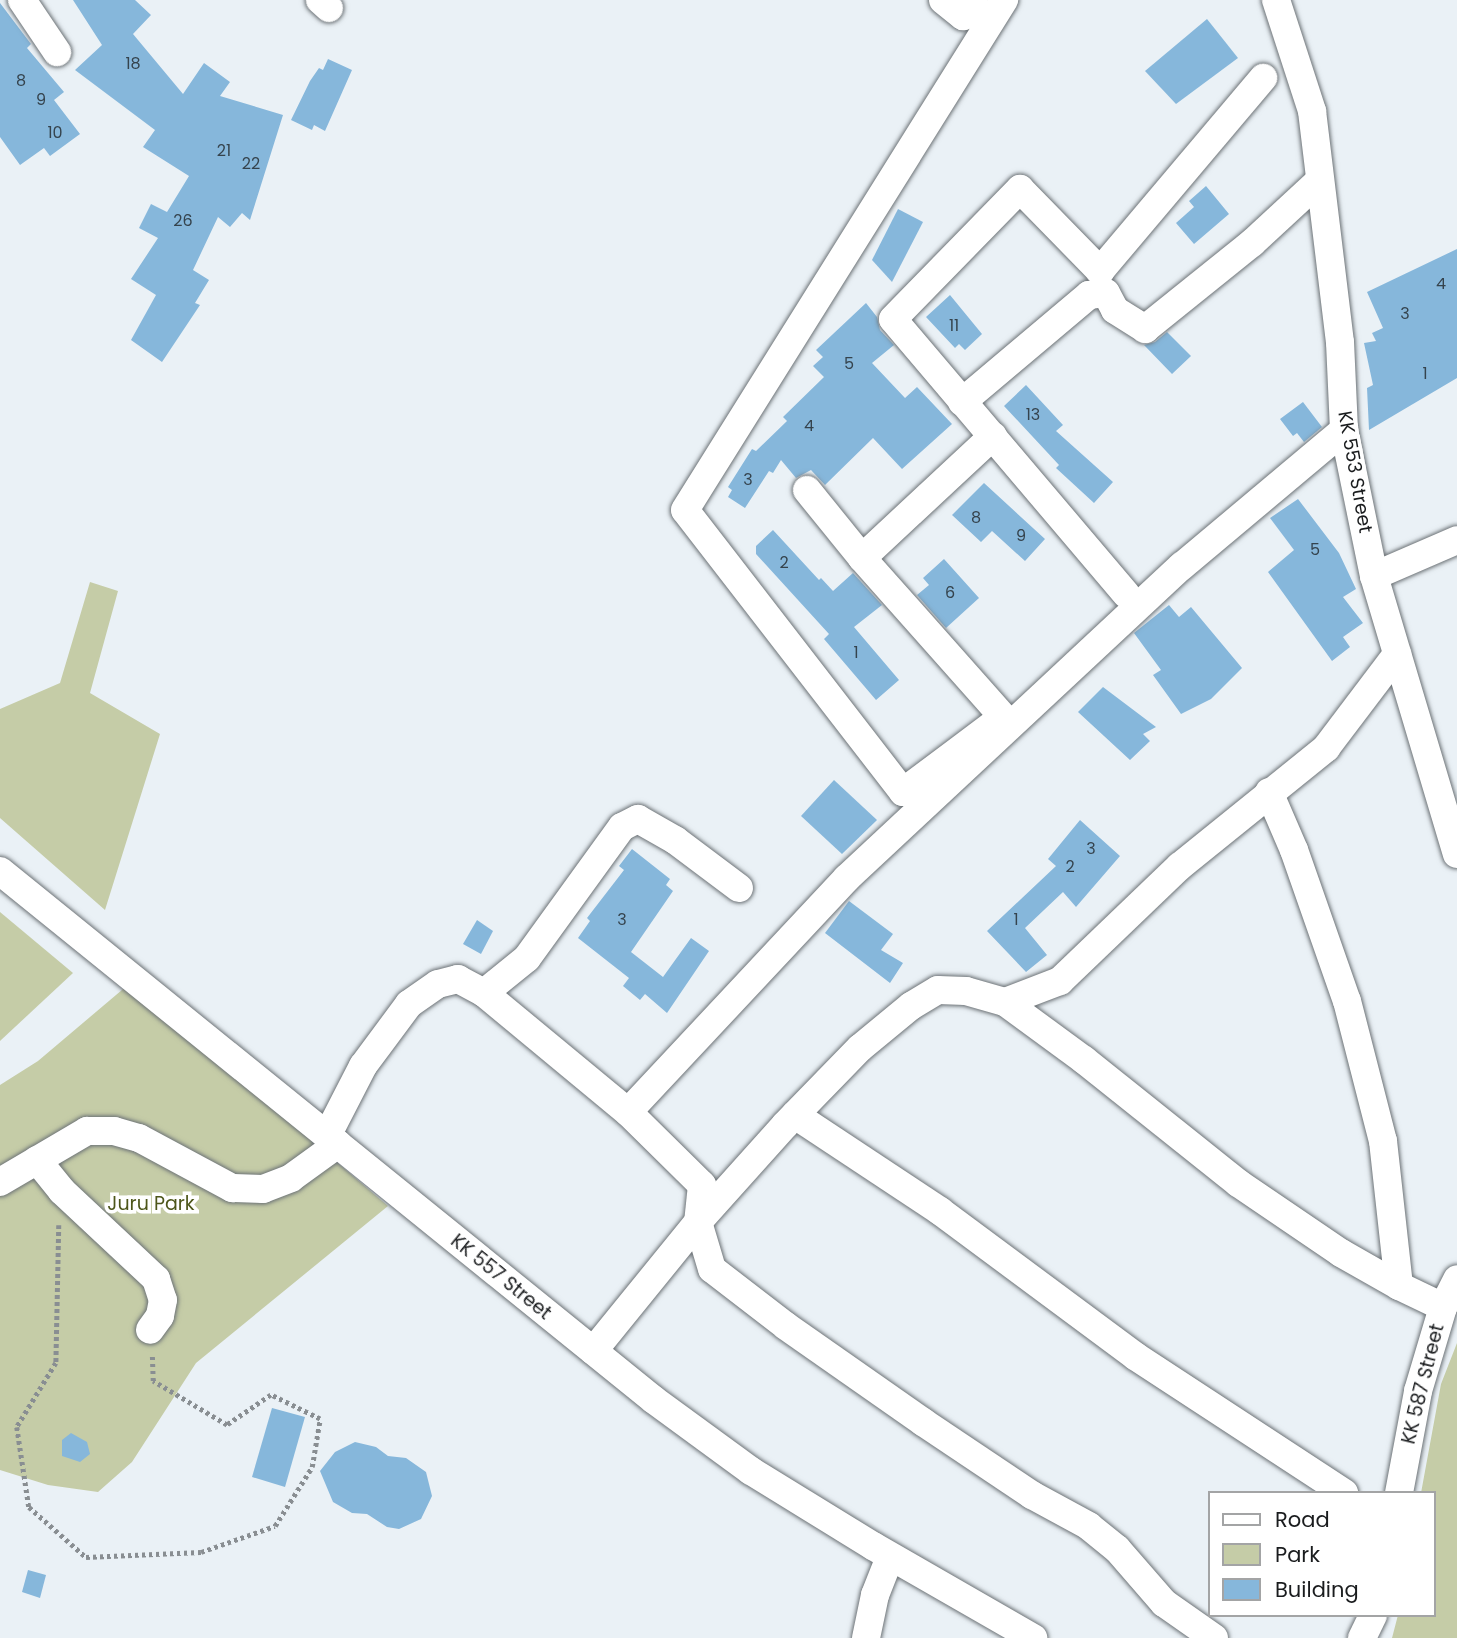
<!DOCTYPE html>
<style>
body{margin:0}
#map{position:relative;width:1457px;height:1638px;overflow:hidden;background:#eaf1f6;font-family:Poppins,sans-serif}
div>[style]{position:absolute}
.green>*{inset:0;background:#c5cca7}
.building>*{inset:0;background:#86b7db}
.path>*{height:4.5px;margin-top:-2.25px;transform-origin:0;background:repeating-linear-gradient(90deg,#898e92 0 3.5px,transparent 0 7px)}
.roads{filter:drop-shadow(0 0 2px #6c7276) drop-shadow(0 0 2px #6c7276)}
.minor>*{height:28px;margin:-14px;padding:0 14px;transform-origin:14px;border-radius:14px;background:#fff}
span{translate:-50% -50%;white-space:nowrap;text-align:center;line-height:1.15;-webkit-text-stroke:7px #fff;paint-order:stroke}
.number-label{font-size:16px;color:#35434d}
.number-label span{-webkit-text-stroke-width:0}
.street-label{font-size:19px;color:#1a1c1e}
.park-label{font-size:19px;color:#4d561a}
.legend{position:absolute;left:1208px;top:1491px;width:228px;height:126px;box-sizing:border-box;background:#fff;border:2px solid #a3a4a5;margin:0;padding:9px 12px;list-style:none;font-size:21px;color:#1a1c1e}
.legend li{display:flex;align-items:center;gap:14px;height:35px}
.legend b{width:35px;border:2px solid #a3a4a5}
</style>
<div id="map">
<div class="green">
<i style="clip-path:polygon(90px 582px,118px 591px,90px 693px,160px 734px,105px 910px,0 818px,0 709px,60px 683px)"></i>
<i style="clip-path:polygon(0 912px,73px 973px,0 1041px)"></i>
<i style="clip-path:polygon(129px 984px,388px 1206px,196px 1363px,132px 1462px,98px 1492px,48px 1485px,0 1470px,0 1085px,38px 1061px)"></i>
<i style="clip-path:polygon(1457px 1343px,1457px 1638px,1392px 1638px,1398px 1615px,1434px 1615px,1434px 1493px,1421px 1493px,1441px 1384px)"></i>
</div>
<div class="building">
<i style="clip-path:polygon(73px 0,135px 0,151px 15px,133px 34px,183px 94px,204px 63px,230px 82px,220px 96px,283px 115px,250px 220px,242px 213px,230px 227px,218px 217px,193px 270px,209px 280px,195px 303px,200px 305px,162px 362px,131px 340px,156px 295px,131px 279px,158px 238px,139px 228px,151px 204px,167px 212px,189px 176px,143px 147px,155px 130px,75px 70px,102px 45px)"></i>
<i style="clip-path:polygon(0 3px,31px 44px,27px 48px,64px 92px,54px 100px,80px 134px,50px 156px,44px 148px,20px 165px,0 137px)"></i>
<i style="clip-path:polygon(1207px 19px,1238px 58px,1176px 104px,1145px 71px)"></i>
<i style="clip-path:polygon(328px 59px,352px 70px,325px 131px,314px 125px,312px 130px,291px 120px,310px 81px,319px 68px,323px 70px)"></i>
<i style="clip-path:polygon(1206px 186px,1229px 214px,1194px 244px,1176px 223px,1194px 207px,1189px 201px)"></i>
<i style="clip-path:polygon(898px 209px,923px 222px,892px 282px,872px 260px)"></i>
<i style="clip-path:polygon(1457px 249px,1457px 378px,1369px 430px,1367px 388px,1373px 385px,1364px 343px,1376px 341px,1372px 333px,1383px 328px,1367px 292px)"></i>
<i style="clip-path:polygon(950px 295px,982px 334px,965px 350px,959px 344px,955px 348px,926px 317px)"></i>
<i style="clip-path:polygon(866px 303px,877px 317px,880px 330px,894px 345px,872px 363px,905px 398px,917px 387px,952px 424px,902px 469px,873px 438px,825px 485px,811px 470px,796px 478px,781px 460px,773px 473px,769px 471px,745px 508px,728px 497px,732px 490px,728px 487px,752px 449px,756px 451px,787px 421px,783px 417px,824px 377px,813px 366px,823px 357px,816px 350px)"></i>
<i style="clip-path:polygon(1167px 332px,1191px 356px,1172px 374px,1144px 345px,1155px 342px)"></i>
<i style="clip-path:polygon(1026px 385px,1063px 425px,1056px 431px,1113px 482px,1094px 503px,1056px 468px,1059px 465px,1004px 406px)"></i>
<i style="clip-path:polygon(1303px 402px,1322px 427px,1304px 442px,1297px 433px,1293px 436px,1280px 419px)"></i>
<i style="clip-path:polygon(984px 483px,1045px 539px,1025px 561px,992px 531px,981px 542px,952px 515px)"></i>
<i style="clip-path:polygon(1298px 499px,1339px 553px,1356px 589px,1343px 597px,1363px 623px,1343px 637px,1350px 647px,1332px 661px,1268px 572px,1294px 550px,1270px 518px)"></i>
<i style="clip-path:polygon(773px 530px,819px 580px,821px 578px,833px 591px,853px 573px,882px 605px,854px 627px,899px 680px,876px 700px,824px 639px,829px 634px,756px 554px,756px 546px)"></i>
<i style="clip-path:polygon(944px 559px,979px 598px,946px 628px,917px 595px,929px 585px,923px 578px)"></i>
<i style="clip-path:polygon(1169px 605px,1179px 617px,1191px 607px,1242px 668px,1211px 699px,1181px 714px,1153px 675px,1161px 670px,1134px 633px)"></i>
<i style="clip-path:polygon(1103px 687px,1156px 727px,1143px 734px,1150px 741px,1130px 760px,1078px 712px)"></i>
<i style="clip-path:polygon(834px 780px,877px 820px,842px 854px,801px 816px)"></i>
<i style="clip-path:polygon(1080px 820px,1120px 856px,1076px 907px,1063px 892px,1025px 928px,1047px 955px,1026px 972px,987px 931px,1056px 866px,1048px 859px)"></i>
<i style="clip-path:polygon(632px 849px,670px 879px,666px 885px,673px 891px,631px 952px,663px 977px,691px 938px,709px 951px,667px 1013px,645px 994px,640px 1000px,623px 986px,629px 978px,578px 938px,590px 921px,587px 918px,624px 870px,619px 866px)"></i>
<i style="clip-path:polygon(849px 901px,893px 934px,881px 950px,903px 963px,890px 983px,825px 933px)"></i>
<i style="clip-path:polygon(477px 920px,493px 931px,481px 954px,463px 944px)"></i>
<i style="clip-path:polygon(272px 1408px,305px 1417px,285px 1487px,252px 1477px)"></i>
<i style="clip-path:polygon(71px 1433px,87px 1442px,90px 1454px,80px 1462px,62px 1456px,62px 1440px)"></i>
<i style="clip-path:polygon(355px 1442px,376px 1447px,388px 1456px,406px 1458px,426px 1472px,432px 1496px,421px 1519px,399px 1529px,387px 1527px,367px 1514px,352px 1513px,333px 1502px,320px 1471px,335px 1452px)"></i>
<i style="clip-path:polygon(28px 1570px,46px 1575px,40px 1598px,22px 1592px)"></i>
</div>
<div class="path">
<i style="left:59px;top:1225px;width:138px;rotate:91.2deg"></i>
<i style="left:56px;top:1363px;width:75px;rotate:121.4deg"></i>
<i style="left:17px;top:1427px;width:81px;rotate:81.5deg"></i>
<i style="left:29px;top:1507px;width:76px;rotate:41.3deg"></i>
<i style="left:86px;top:1557px;width:115px;rotate:-2.5deg"></i>
<i style="left:201px;top:1552px;width:78px;rotate:-19.4deg"></i>
<i style="left:275px;top:1526px;width:70px;rotate:-57.9deg"></i>
<i style="left:312px;top:1467px;width:49px;rotate:-80.5deg"></i>
<i style="left:320px;top:1419px;width:55px;rotate:-153.9deg"></i>
<i style="left:271px;top:1395px;width:53px;rotate:145.7deg"></i>
<i style="left:227px;top:1425px;width:86px;rotate:-149.3deg"></i>
<i style="left:153px;top:1381px;width:26px;rotate:-92deg"></i>
</div>
<div class="roads">
<div class="minor">
<i style="left:22px;top:0;width:63px;rotate:56.1deg"></i>
<i style="left:320px;top:0;width:12px;rotate:42deg"></i>
<i style="left:943px;top:0;width:26px;rotate:39deg"></i>
<i style="left:963px;top:16px;width:19px;rotate:-55deg"></i>
<i style="left:1276px;top:0;width:117px;rotate:72deg"></i>
<i style="left:1312px;top:111px;width:233px;rotate:83.1deg"></i>
<i style="left:1340px;top:342px;width:88px;rotate:87.4deg"></i>
<i style="left:1344px;top:430px;width:149px;rotate:78.4deg"></i>
<i style="left:1374px;top:576px;width:290px;rotate:73.4deg"></i>
<i style="left:962px;top:402px;width:166px;rotate:-40.1deg"></i>
<i style="left:1089px;top:295px;width:17px;rotate:-7deg"></i>
<i style="left:1106px;top:293px;width:19px;rotate:62deg"></i>
<i style="left:1115px;top:310px;width:36px;rotate:32deg"></i>
<i style="left:1145px;top:329px;width:137px;rotate:-38.8deg"></i>
<i style="left:1252px;top:243px;width:91px;rotate:-42.8deg"></i>
<i style="left:807px;top:490px;width:87px;rotate:51deg"></i>
<i style="left:862px;top:558px;width:213px;rotate:48.4deg"></i>
<i style="left:1003px;top:717px;width:125px;rotate:143.1deg"></i>
<i style="left:903px;top:792px;width:356px;rotate:-127.7deg"></i>
<i style="left:685px;top:510px;width:602px;rotate:-57.97deg"></i>
<i style="left:862px;top:558px;width:179px;rotate:-43deg"></i>
<i style="left:1374px;top:576px;width:90px;rotate:-23.4deg"></i>
<i style="left:1126px;top:594px;width:360px;rotate:-130.3deg"></i>
<i style="left:893px;top:319px;width:182px;rotate:-45.7deg"></i>
<i style="left:1020px;top:189px;width:115px;rotate:45.7deg"></i>
<i style="left:1100px;top:271px;width:253px;rotate:-49.8deg"></i>
<i style="left:1269px;top:792px;width:63px;rotate:66.7deg"></i>
<i style="left:1294px;top:850px;width:160px;rotate:70.7deg"></i>
<i style="left:1347px;top:1001px;width:145px;rotate:75.6deg"></i>
<i style="left:1383px;top:1141px;width:146px;rotate:83.7deg"></i>
<i style="left:1399px;top:1286px;width:49px;rotate:25.5deg"></i>
<i style="left:0;top:871px;width:841px;rotate:38.97deg"></i>
<i style="left:654px;top:1400px;width:120px;rotate:36.2deg"></i>
<i style="left:751px;top:1471px;width:143px;rotate:31.6deg"></i>
<i style="left:873px;top:1546px;width:185px;rotate:29.9deg"></i>
<i style="left:484px;top:993px;width:55px;rotate:-39.1deg"></i>
<i style="left:527px;top:958px;width:162px;rotate:-54.1deg"></i>
<i style="left:622px;top:827px;width:18px;rotate:-27deg"></i>
<i style="left:638px;top:819px;width:43px;rotate:29.6deg"></i>
<i style="left:675px;top:840px;width:80px;rotate:36.9deg"></i>
<i style="left:1005px;top:1002px;width:98px;rotate:36.3deg"></i>
<i style="left:1084px;top:1060px;width:197px;rotate:38.6deg"></i>
<i style="left:1238px;top:1183px;width:125px;rotate:34.2deg"></i>
<i style="left:1341px;top:1253px;width:67px;rotate:29.6deg"></i>
<i style="left:628px;top:1112px;width:320px;rotate:-46.9deg"></i>
<i style="left:847px;top:878px;width:458px;rotate:-43deg"></i>
<i style="left:1182px;top:566px;width:212px;rotate:-40deg"></i>
<i style="left:795px;top:1115px;width:174px;rotate:33.5deg"></i>
<i style="left:940px;top:1211px;width:243px;rotate:36.6deg"></i>
<i style="left:1135px;top:1356px;width:250px;rotate:33.2deg"></i>
<i style="left:327px;top:1136px;width:79px;rotate:-62.8deg"></i>
<i style="left:363px;top:1066px;width:77px;rotate:-53.4deg"></i>
<i style="left:409px;top:1004px;width:35px;rotate:-35deg"></i>
<i style="left:438px;top:984px;width:21px;rotate:-14deg"></i>
<i style="left:458px;top:979px;width:30px;rotate:28deg"></i>
<i style="left:484px;top:993px;width:187px;rotate:39.6deg"></i>
<i style="left:628px;top:1112px;width:104px;rotate:44.6deg"></i>
<i style="left:702px;top:1185px;width:37px;rotate:96deg"></i>
<i style="left:698px;top:1222px;width:166px;rotate:129.1deg"></i>
<i style="left:37px;top:1160px;width:40px;rotate:51deg"></i>
<i style="left:62px;top:1191px;width:129px;rotate:43.1deg"></i>
<i style="left:156px;top:1279px;width:22px;rotate:72deg"></i>
<i style="left:163px;top:1300px;width:16px;rotate:101deg"></i>
<i style="left:160px;top:1316px;width:17px;rotate:126deg"></i>
<i style="left:0;top:1182px;width:101px;rotate:-30.4deg"></i>
<i style="left:87px;top:1131px;width:27px"></i>
<i style="left:114px;top:1131px;width:26px;rotate:16deg"></i>
<i style="left:139px;top:1138px;width:106px;rotate:28.3deg"></i>
<i style="left:232px;top:1188px;width:31px;rotate:2deg"></i>
<i style="left:263px;top:1189px;width:30px;rotate:-21deg"></i>
<i style="left:291px;top:1178px;width:58px;rotate:-35.9deg"></i>
<i style="left:1399px;top:1493px;width:104px;rotate:-79.4deg"></i>
<i style="left:1418px;top:1391px;width:88px;rotate:-73.4deg"></i>
<i style="left:1443px;top:1307px;width:31px;rotate:-63deg"></i>
<i style="left:866px;top:1638px;width:44px;rotate:-78.2deg"></i>
<i style="left:875px;top:1595px;width:41px;rotate:-68.5deg"></i>
<i style="left:1214px;top:1638px;width:61px;rotate:-145deg"></i>
<i style="left:1164px;top:1603px;width:72px;rotate:-131deg"></i>
<i style="left:1117px;top:1549px;width:36px;rotate:-141deg"></i>
<i style="left:1089px;top:1526px;width:65px;rotate:-151.5deg"></i>
<i style="left:1032px;top:1495px;width:131px;rotate:-146.2deg"></i>
<i style="left:923px;top:1422px;width:167px;rotate:-145deg"></i>
<i style="left:786px;top:1326px;width:93px;rotate:-142.4deg"></i>
<i style="left:712px;top:1269px;width:49px;rotate:-106.6deg"></i>
<i style="left:698px;top:1222px;width:130px;rotate:-48.1deg"></i>
<i style="left:785px;top:1125px;width:107px;rotate:-45.8deg"></i>
<i style="left:860px;top:1048px;width:66px;rotate:-39.5deg"></i>
<i style="left:911px;top:1006px;width:31px;rotate:-31deg"></i>
<i style="left:938px;top:990px;width:28px;rotate:2deg"></i>
<i style="left:966px;top:991px;width:41px;rotate:15.8deg"></i>
<i style="left:1005px;top:1002px;width:59px;rotate:-20.9deg"></i>
<i style="left:1060px;top:981px;width:166px;rotate:-43.8deg"></i>
<i style="left:1180px;top:866px;width:188px;rotate:-38.9deg"></i>
<i style="left:1326px;top:748px;width:118px;rotate:-52.9deg"></i>
<i style="left:1362px;top:1638px;width:25px;rotate:-64deg"></i>
</div>
</div>
<div class="number-label">
<span style="left:133px;top:64px">18</span>
<span style="left:21px;top:81px">8</span>
<span style="left:41px;top:100px">9</span>
<span style="left:55px;top:133px">10</span>
<span style="left:224px;top:151px">21</span>
<span style="left:251px;top:164px">22</span>
<span style="left:183px;top:221px">26</span>
<span style="left:1441px;top:284px">4</span>
<span style="left:1405px;top:314px">3</span>
<span style="left:954px;top:326px">11</span>
<span style="left:849px;top:364px">5</span>
<span style="left:1425px;top:374px">1</span>
<span style="left:1033px;top:415px">13</span>
<span style="left:809px;top:426px">4</span>
<span style="left:748px;top:480px">3</span>
<span style="left:976px;top:518px">8</span>
<span style="left:1021px;top:536px">9</span>
<span style="left:1315px;top:550px">5</span>
<span style="left:784px;top:563px">2</span>
<span style="left:950px;top:593px">6</span>
<span style="left:856px;top:653px">1</span>
<span style="left:1091px;top:849px">3</span>
<span style="left:1070px;top:867px">2</span>
<span style="left:622px;top:920px">3</span>
<span style="left:1016px;top:920px">1</span>
</div>
<div class="street-label">
<span style="left:1355px;top:472px;rotate:80deg">KK 553 Street</span>
<span style="left:501px;top:1277px;rotate:39deg">KK 557 Street</span>
<span style="left:1423px;top:1384px;rotate:-76deg">KK 587 Street</span>
</div>
<div class="park-label">
<span style="left:151px;top:1204px">Juru Park</span>
</div>
<ul class="legend">
<li><b style="height:9px;background:#fff"></b>Road</li>
<li><b style="height:19px;background:#c5cca7"></b>Park</li>
<li><b style="height:19px;background:#86b7db"></b>Building</li>
</ul>
</div>
